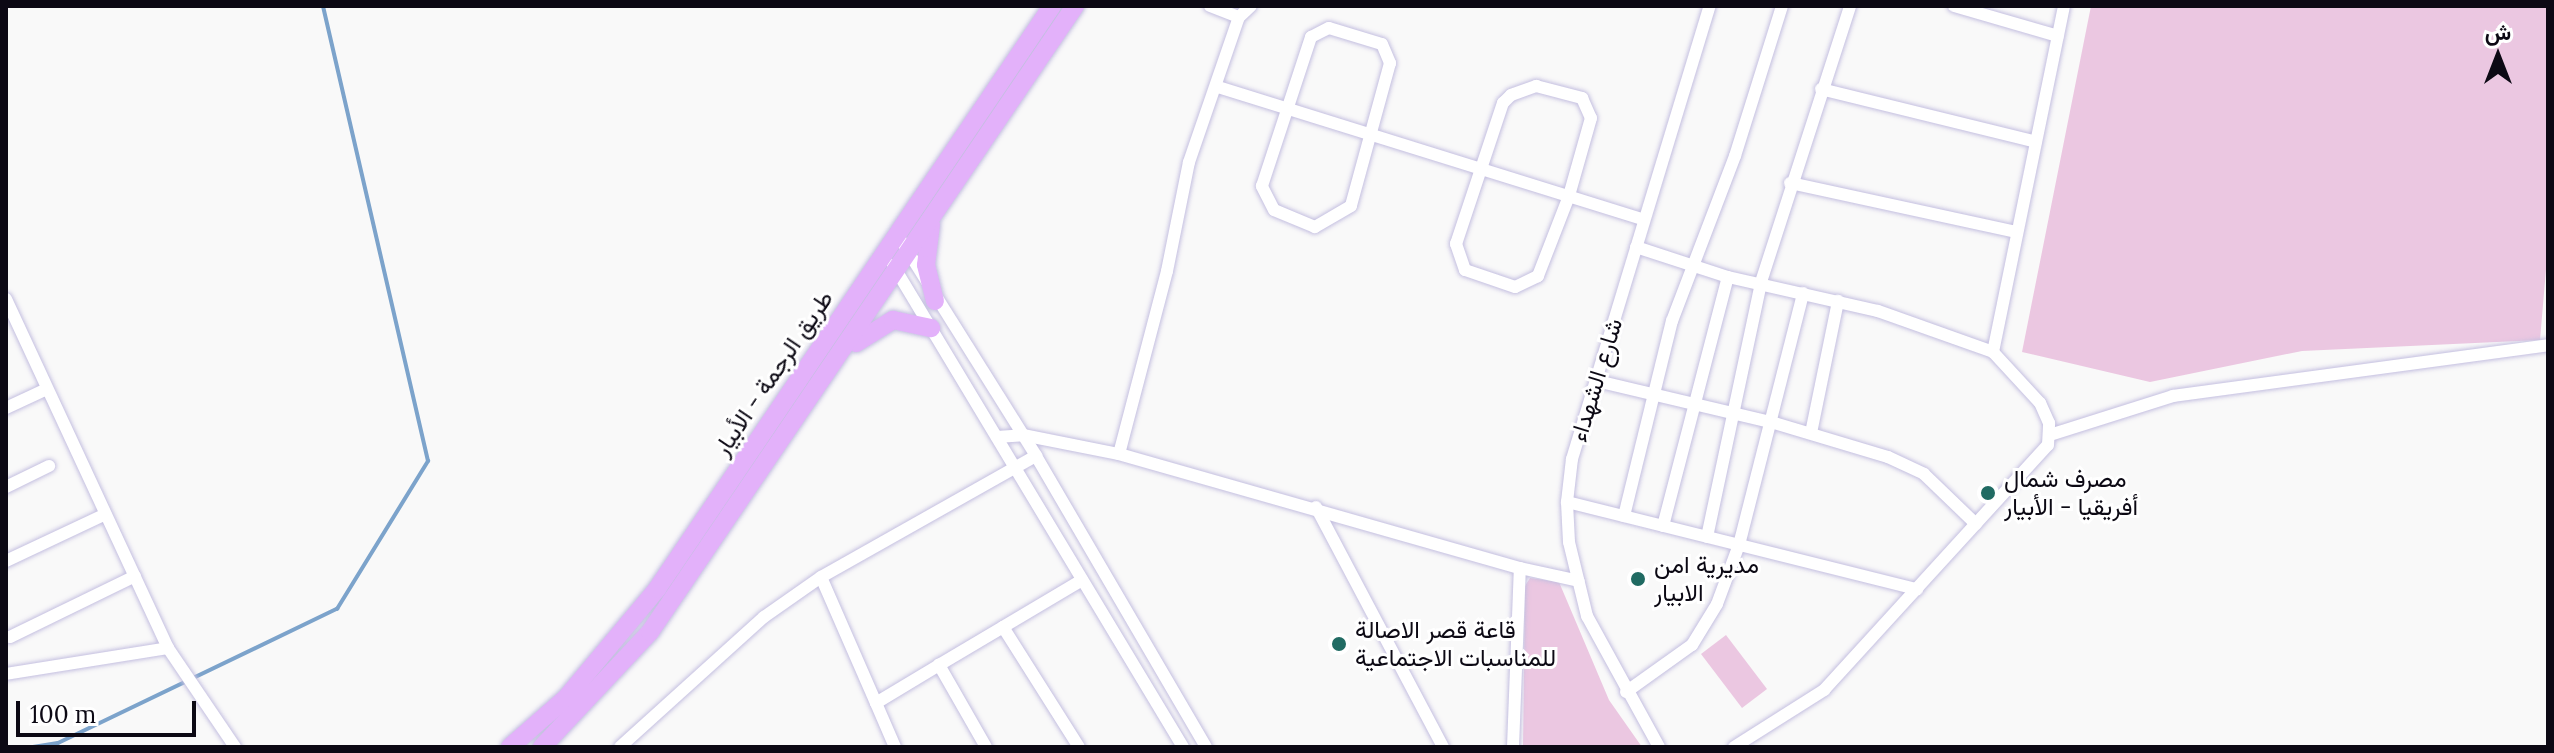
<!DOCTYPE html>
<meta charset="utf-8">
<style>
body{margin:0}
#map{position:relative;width:2554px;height:753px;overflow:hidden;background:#f9f9f9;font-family:Lora,Vazirmatn,serif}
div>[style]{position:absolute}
.green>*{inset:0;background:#ebc7e1}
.stream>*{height:4px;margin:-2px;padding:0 2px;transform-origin:2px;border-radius:2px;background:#7ca3cb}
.roads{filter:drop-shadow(0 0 2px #c4bfe0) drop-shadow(0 0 2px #c4bfe0)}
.minor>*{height:12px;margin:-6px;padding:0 6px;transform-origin:6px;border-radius:6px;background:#fff}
.highway>*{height:18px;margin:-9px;padding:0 9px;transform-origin:9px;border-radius:9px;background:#e3b1fa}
.dots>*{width:22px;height:22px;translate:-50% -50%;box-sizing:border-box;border:4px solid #fff;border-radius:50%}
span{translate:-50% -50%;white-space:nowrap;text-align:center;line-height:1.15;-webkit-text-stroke:6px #fff;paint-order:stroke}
.street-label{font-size:24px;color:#0c0914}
.poi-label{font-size:24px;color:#0c0914}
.left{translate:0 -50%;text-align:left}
.frame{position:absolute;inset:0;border:8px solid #0c0914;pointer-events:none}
.north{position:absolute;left:2458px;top:16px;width:80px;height:80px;-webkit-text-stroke:6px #fff;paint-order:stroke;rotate:0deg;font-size:22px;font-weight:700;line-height:32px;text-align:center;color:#0c0914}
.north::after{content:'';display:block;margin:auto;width:28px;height:36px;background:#0c0914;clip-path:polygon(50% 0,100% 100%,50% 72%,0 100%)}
.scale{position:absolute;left:16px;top:701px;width:180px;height:36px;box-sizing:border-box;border:4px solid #0c0914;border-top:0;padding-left:10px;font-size:24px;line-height:28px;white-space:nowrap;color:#0c0914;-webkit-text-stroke:6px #fff;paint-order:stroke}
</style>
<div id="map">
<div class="green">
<i style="clip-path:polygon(2091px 6px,2548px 6px,2548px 246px,2540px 340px,2302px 351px,2150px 382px,2022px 352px)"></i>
<i style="clip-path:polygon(1530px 578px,1559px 582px,1609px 700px,1642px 747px,1523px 747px,1525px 586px)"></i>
<i style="clip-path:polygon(1726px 635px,1767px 689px,1742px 708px,1701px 654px)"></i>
</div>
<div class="stream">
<i style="left:33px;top:747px;width:25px;rotate:-9deg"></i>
<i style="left:58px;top:743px;width:310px;rotate:-25.7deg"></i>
<i style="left:337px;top:609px;width:174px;rotate:-58.4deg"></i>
<i style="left:428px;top:461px;width:467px;rotate:-103deg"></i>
</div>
<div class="roads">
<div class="minor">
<i style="left:1210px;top:6px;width:31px;rotate:21deg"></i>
<i style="left:1239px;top:17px;width:16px;rotate:-43deg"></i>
<i style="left:1954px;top:6px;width:108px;rotate:16.1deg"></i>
<i style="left:1329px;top:28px;width:55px;rotate:16.8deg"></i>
<i style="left:1382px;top:44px;width:21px;rotate:67deg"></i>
<i style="left:1390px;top:63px;width:148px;rotate:105.3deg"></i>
<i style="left:1351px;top:206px;width:42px;rotate:149.7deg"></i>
<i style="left:1315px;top:227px;width:44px;rotate:-157.5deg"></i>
<i style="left:1274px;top:210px;width:27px;rotate:-117deg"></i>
<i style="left:1262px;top:186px;width:157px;rotate:-71.8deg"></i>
<i style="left:1311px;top:37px;width:20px;rotate:-27deg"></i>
<i style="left:1536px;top:86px;width:48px;rotate:14.6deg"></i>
<i style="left:1582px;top:98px;width:22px;rotate:66deg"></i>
<i style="left:1591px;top:118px;width:81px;rotate:105.8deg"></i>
<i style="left:1569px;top:196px;width:86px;rotate:111.2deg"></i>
<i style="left:1538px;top:276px;width:25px;rotate:154deg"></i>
<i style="left:1515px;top:287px;width:53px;rotate:-161.2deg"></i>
<i style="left:1465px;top:270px;width:28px;rotate:-109deg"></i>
<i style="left:1456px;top:244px;width:149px;rotate:-71.6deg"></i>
<i style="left:1503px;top:103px;width:11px;rotate:-45deg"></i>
<i style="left:1511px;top:95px;width:27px;rotate:-20deg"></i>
<i style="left:1218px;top:87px;width:446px;rotate:17.3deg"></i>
<i style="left:1821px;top:89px;width:221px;rotate:13.8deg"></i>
<i style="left:1790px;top:183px;width:232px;rotate:12.2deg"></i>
<i style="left:897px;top:234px;width:262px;rotate:57.9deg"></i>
<i style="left:1036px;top:456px;width:337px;rotate:59.7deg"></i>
<i style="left:1636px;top:247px;width:97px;rotate:18.1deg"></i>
<i style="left:1728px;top:277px;width:154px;rotate:12.8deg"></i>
<i style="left:1878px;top:311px;width:122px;rotate:19.6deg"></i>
<i style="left:893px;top:265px;width:563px;rotate:58.97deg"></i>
<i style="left:6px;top:299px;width:385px;rotate:65.1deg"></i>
<i style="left:168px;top:648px;width:120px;rotate:55.9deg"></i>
<i style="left:1597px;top:381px;width:179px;rotate:13.3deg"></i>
<i style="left:1771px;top:422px;width:122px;rotate:16.7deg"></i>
<i style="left:1888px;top:457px;width:40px;rotate:25deg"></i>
<i style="left:1924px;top:474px;width:72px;rotate:43.9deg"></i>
<i style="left:6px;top:408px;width:45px;rotate:-24.9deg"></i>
<i style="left:1811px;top:433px;width:135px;rotate:-78.4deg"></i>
<i style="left:2050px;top:435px;width:129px;rotate:-17.6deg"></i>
<i style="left:2173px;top:396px;width:378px;rotate:-7.7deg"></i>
<i style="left:997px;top:437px;width:26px;rotate:-4deg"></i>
<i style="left:1023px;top:435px;width:98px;rotate:11.2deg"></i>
<i style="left:1119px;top:454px;width:417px;rotate:15.9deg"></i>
<i style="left:1119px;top:454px;width:189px;rotate:-75.3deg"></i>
<i style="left:1167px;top:271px;width:111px;rotate:-78.6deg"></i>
<i style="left:1189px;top:162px;width:153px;rotate:-71deg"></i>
<i style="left:6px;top:487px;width:48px;rotate:-26deg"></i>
<i style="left:1567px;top:502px;width:361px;rotate:14deg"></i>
<i style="left:1316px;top:507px;width:272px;rotate:62.1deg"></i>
<i style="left:1624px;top:516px;width:201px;rotate:-76.2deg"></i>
<i style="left:1672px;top:321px;width:177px;rotate:-69.1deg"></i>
<i style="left:1735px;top:156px;width:157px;rotate:-72.6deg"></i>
<i style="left:1663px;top:526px;width:257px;rotate:-75.4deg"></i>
<i style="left:1707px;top:537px;width:261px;rotate:-78deg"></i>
<i style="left:1761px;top:282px;width:290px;rotate:-72.1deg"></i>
<i style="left:6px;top:561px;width:110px;rotate:-25.2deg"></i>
<i style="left:1003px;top:627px;width:92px;rotate:-30.7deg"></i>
<i style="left:10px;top:637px;width:139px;rotate:-26deg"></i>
<i style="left:6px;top:674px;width:164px;rotate:-9.1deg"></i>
<i style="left:1626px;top:692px;width:81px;rotate:-35.5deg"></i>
<i style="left:1692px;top:645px;width:48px;rotate:-58.6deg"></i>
<i style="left:1717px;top:604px;width:63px;rotate:-69.6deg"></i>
<i style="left:1739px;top:545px;width:260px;rotate:-75.7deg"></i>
<i style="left:876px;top:703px;width:137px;rotate:-113.6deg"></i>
<i style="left:821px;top:577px;width:247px;rotate:-29.4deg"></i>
<i style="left:620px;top:747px;width:194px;rotate:-42.1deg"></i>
<i style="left:764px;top:617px;width:70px;rotate:-35.1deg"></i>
<i style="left:895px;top:747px;width:48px;rotate:-113.4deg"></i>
<i style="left:876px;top:703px;width:74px;rotate:-31.1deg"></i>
<i style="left:986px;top:747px;width:95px;rotate:-119.8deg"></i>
<i style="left:939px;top:665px;width:74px;rotate:-30.7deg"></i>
<i style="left:1003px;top:627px;width:142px;rotate:57.7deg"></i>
<i style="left:1513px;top:747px;width:179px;rotate:-87.8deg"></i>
<i style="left:1520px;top:568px;width:60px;rotate:12.4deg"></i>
<i style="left:1659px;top:747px;width:149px;rotate:-118.8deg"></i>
<i style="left:1587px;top:616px;width:76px;rotate:-103.7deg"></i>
<i style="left:1569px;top:542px;width:40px;rotate:-92.9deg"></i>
<i style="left:1567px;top:502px;width:43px;rotate:-83.4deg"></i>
<i style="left:1572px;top:459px;width:474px;rotate:-73.1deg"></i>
<i style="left:1734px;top:747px;width:107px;rotate:-32.3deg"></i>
<i style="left:1824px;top:690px;width:332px;rotate:-47.6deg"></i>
<i style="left:2048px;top:445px;width:22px;rotate:-87deg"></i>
<i style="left:2049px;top:423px;width:22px;rotate:-114deg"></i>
<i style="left:2040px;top:403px;width:69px;rotate:-132.7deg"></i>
<i style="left:1993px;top:352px;width:353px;rotate:-78.4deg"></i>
</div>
<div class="highway">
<i style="left:931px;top:225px;width:40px;rotate:97.1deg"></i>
<i style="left:926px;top:265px;width:37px;rotate:76deg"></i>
<i style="left:856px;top:343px;width:44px;rotate:-31.9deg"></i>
<i style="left:893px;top:320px;width:39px;rotate:12deg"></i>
<i style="left:510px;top:747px;width:74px;rotate:-41.2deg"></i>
<i style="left:566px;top:698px;width:142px;rotate:-50.1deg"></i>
<i style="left:657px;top:589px;width:704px;rotate:-55.88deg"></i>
<i style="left:542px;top:747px;width:158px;rotate:-46.8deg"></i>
<i style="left:650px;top:632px;width:757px;rotate:-55.83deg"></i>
</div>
</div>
<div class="dots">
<i style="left:1988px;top:493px;background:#216b63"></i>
<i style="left:1638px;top:579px;background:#216b63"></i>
<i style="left:1339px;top:644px;background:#216b63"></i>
</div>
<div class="street-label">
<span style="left:773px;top:373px;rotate:-56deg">طريق الرجمة - الأبيار</span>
<span style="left:1596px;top:380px;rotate:-73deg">شارع الشهداء</span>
</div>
<div class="poi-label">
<span class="left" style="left:2004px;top:493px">مصرف شمال<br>أفريقيا - الأبيار</span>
<span class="left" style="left:1654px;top:579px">مديرية امن<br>الابيار</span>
<span class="left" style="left:1355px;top:644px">قاعة قصر الاصالة<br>للمناسبات الاجتماعية</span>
</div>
<div class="frame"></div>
<div class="north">ش</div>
<div class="scale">100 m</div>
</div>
